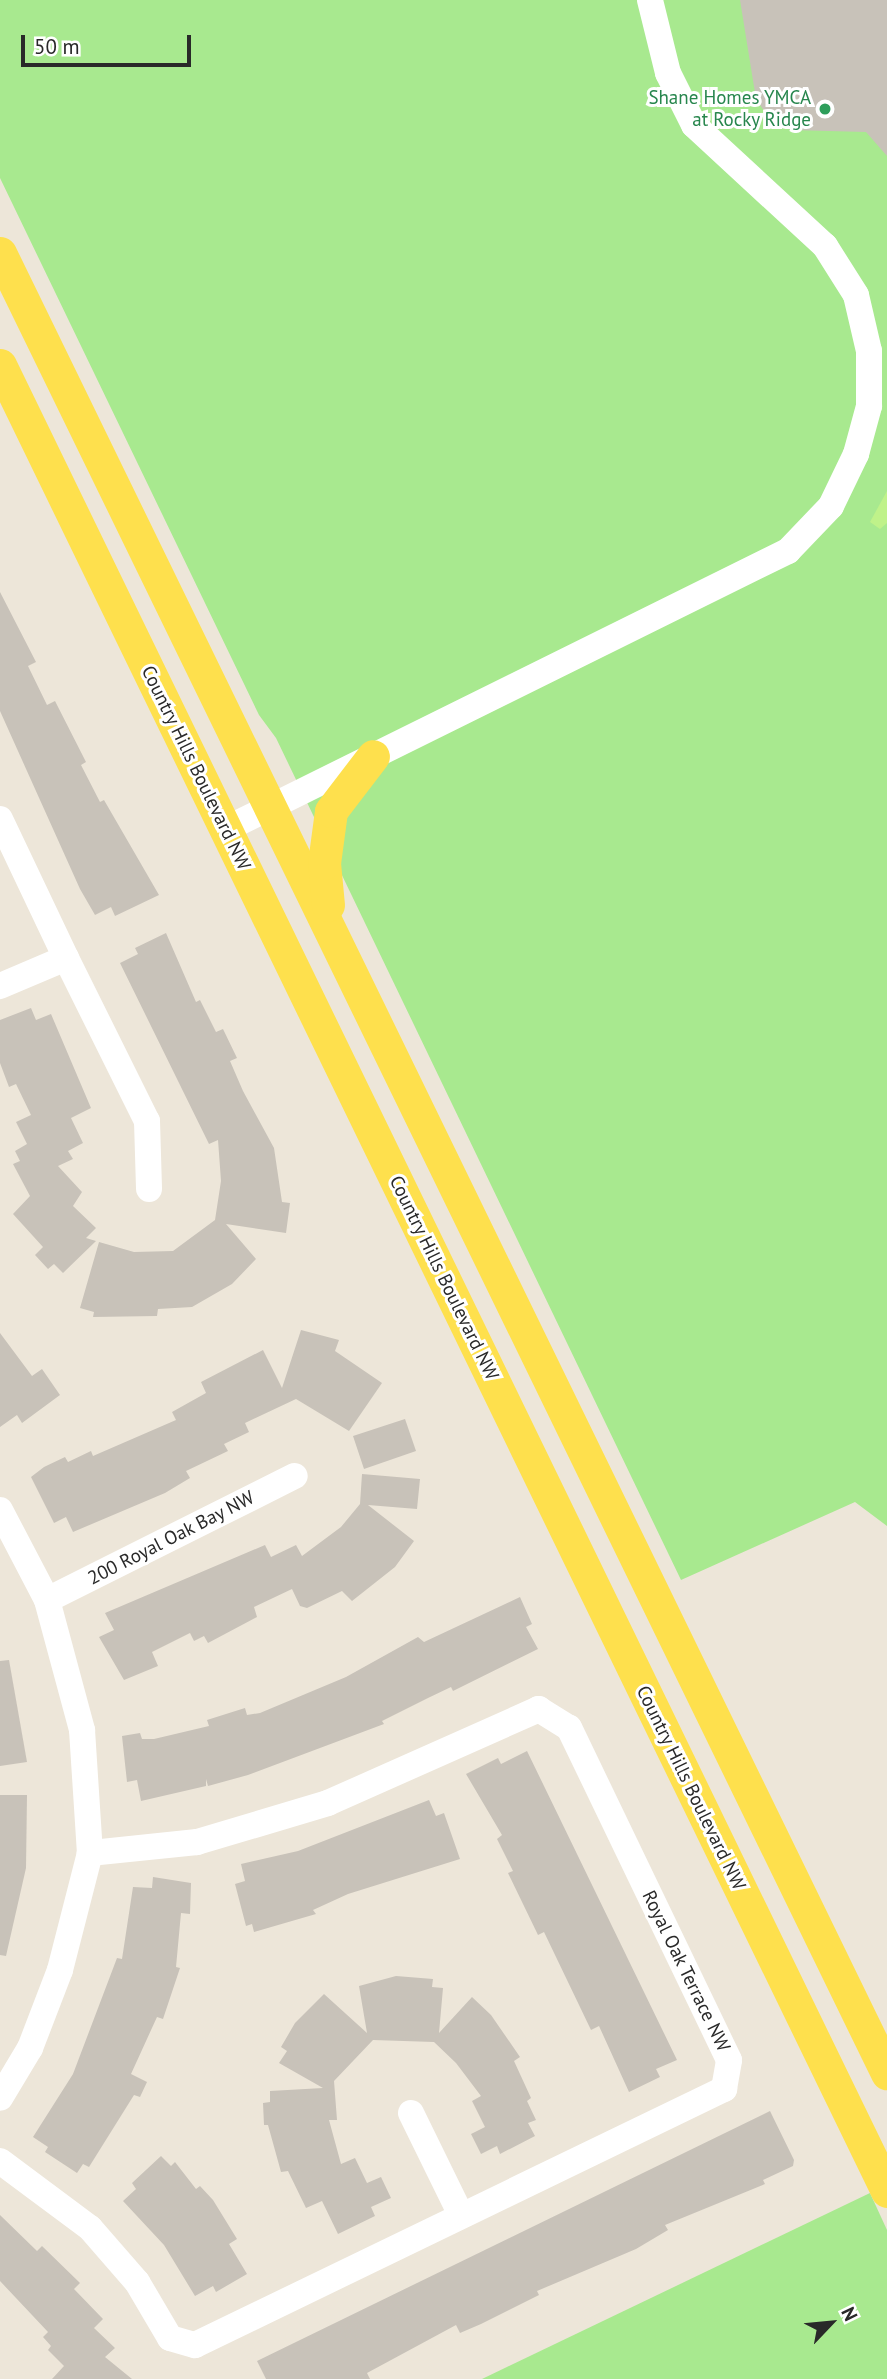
<!DOCTYPE html>
<style>
body{margin:0}
#map{position:relative;width:887px;height:2379px;overflow:hidden;background:#ede6d9;font-family:"PT Sans",sans-serif}
div>[style]{position:absolute}
.green>*{inset:0;background:#a8e98f}
.pitch>*{inset:0;background:#bff28a}
.building>*{inset:0;background:#c8c2b9}
.minor>*{height:26px;margin:-13px;padding:0 13px;transform-origin:13px;border-radius:13px;background:#fff}
.major>*{height:33px;margin:-16.5px;padding:0 16.5px;transform-origin:16.5px;border-radius:16.5px;background:#fee04d}
.dots>*{width:19px;height:19px;translate:-50% -50%;box-sizing:border-box;border:4px solid #fff;border-radius:50%}
span{translate:-50% -50%;white-space:nowrap;text-align:center;line-height:1.15;-webkit-text-stroke:6px #fff;paint-order:stroke}
.leisure-label{font-size:19px;color:#27864d}
.right{translate:-100% -50%;text-align:right}
.street-label{font-size:19px;color:#292929}
.north{position:absolute;left:796px;top:2288px;width:70px;height:70px;-webkit-text-stroke:5px #fff;paint-order:stroke;rotate:64deg;font-size:19px;font-weight:700;line-height:28px;text-align:center;color:#292929}
.north::after{content:'';display:block;margin:auto;width:24px;height:32px;background:#292929;clip-path:polygon(50% 0,100% 100%,50% 72%,0 100%)}
.scale{position:absolute;left:21px;top:35px;width:170px;height:32px;box-sizing:border-box;border:4px solid #292929;border-top:0;padding-left:9px;font-size:21px;line-height:24px;white-space:nowrap;color:#292929;-webkit-text-stroke:5px #fff;paint-order:stroke}
</style>
<div id="map">
<div class="green">
<i style="clip-path:polygon(0 0,887px 0,887px 1526px,855px 1502px,681px 1580px,276px 738px,259px 715px,0 178px)"></i>
<i style="clip-path:polygon(870px 2193px,887px 2230px,887px 2379px,482px 2379px)"></i>
</div>
<div class="pitch">
<i style="clip-path:polygon(887px 491px,887px 523px,880px 529px,870px 522px)"></i>
</div>
<div class="building">
<i style="clip-path:polygon(740px 0,887px 0,887px 156px,866px 132px,791px 130px,769px 118px,756px 99px)"></i>
<i style="clip-path:polygon(0 592px,36px 662px,28px 666px,47px 705px,55px 701px,86px 762px,81px 765px,100px 802px,104px 800px,159px 895px,115px 916px,111px 907px,95px 915px,80px 889px,0 711px)"></i>
<i style="clip-path:polygon(166px 933px,196px 1002px,200px 1000px,216px 1032px,223px 1029px,237px 1058px,230px 1061px,243px 1091px,274px 1148px,282px 1202px,290px 1203px,286px 1233px,226px 1224px,256px 1259px,232px 1284px,192px 1307px,158px 1309px,157px 1316px,93px 1317px,94px 1312px,80px 1308px,99px 1242px,134px 1252px,173px 1251px,215px 1220px,221px 1181px,218px 1140px,209px 1144px,120px 963px,138px 954px,135px 948px)"></i>
<i style="clip-path:polygon(31px 1008px,36px 1020px,51px 1014px,91px 1108px,71px 1118px,83px 1143px,68px 1151px,73px 1159px,58px 1166px,82px 1192px,73px 1206px,96px 1228px,86px 1238px,96px 1241px,63px 1273px,54px 1264px,48px 1269px,35px 1255px,43px 1247px,13px 1214px,30px 1196px,13px 1164px,20px 1161px,15px 1151px,27px 1144px,16px 1122px,31px 1115px,16px 1084px,9px 1087px,0 1063px,0 1020px)"></i>
<i style="clip-path:polygon(301px 1330px,339px 1340px,335px 1351px,382px 1383px,349px 1431px,296px 1399px,245px 1423px,249px 1432px,224px 1444px,228px 1451px,186px 1471px,190px 1478px,165px 1493px,73px 1532px,66px 1517px,54px 1523px,31px 1477px,44px 1467px,65px 1457px,68px 1462px,91px 1451px,93px 1456px,176px 1420px,172px 1412px,206px 1393px,201px 1382px,263px 1350px,282px 1388px)"></i>
<i style="clip-path:polygon(0 1333px,32px 1376px,42px 1369px,60px 1395px,22px 1423px,17px 1415px,0 1427px)"></i>
<i style="clip-path:polygon(405px 1419px,416px 1451px,364px 1469px,353px 1436px)"></i>
<i style="clip-path:polygon(362px 1474px,420px 1479px,417px 1509px,368px 1505px,414px 1541px,395px 1567px,352px 1601px,342px 1591px,307px 1608px,300px 1606px,292px 1589px,254px 1607px,257px 1617px,208px 1643px,204px 1636px,194px 1641px,190px 1633px,152px 1652px,158px 1666px,124px 1680px,99px 1637px,114px 1630px,105px 1613px,265px 1545px,271px 1557px,296px 1545px,302px 1556px,341px 1527px,360px 1504px)"></i>
<i style="clip-path:polygon(520px 1597px,532px 1624px,526px 1627px,538px 1649px,453px 1691px,451px 1687px,428px 1698px,382px 1721px,384px 1724px,248px 1775px,208px 1786px,206px 1779px,206px 1786px,141px 1801px,137px 1780px,127px 1782px,122px 1736px,140px 1733px,142px 1739px,154px 1739px,209px 1726px,207px 1720px,245px 1708px,247px 1715px,260px 1713px,346px 1677px,418px 1637px,424px 1642px)"></i>
<i style="clip-path:polygon(9px 1660px,27px 1762px,0 1766px,0 1661px)"></i>
<i style="clip-path:polygon(527px 1751px,677px 2060px,656px 2069px,660px 2077px,629px 2092px,599px 2026px,591px 2030px,544px 1932px,538px 1935px,508px 1873px,513px 1871px,497px 1839px,502px 1835px,466px 1774px,498px 1758px,501px 1764px)"></i>
<i style="clip-path:polygon(0 1795px,27px 1795px,26px 1868px,6px 1956px,0 1955px)"></i>
<i style="clip-path:polygon(429px 1800px,436px 1816px,444px 1813px,460px 1859px,348px 1894px,313px 1910px,316px 1914px,254px 1932px,252px 1924px,246px 1926px,235px 1884px,245px 1881px,241px 1864px,298px 1851px)"></i>
<i style="clip-path:polygon(153px 1877px,191px 1883px,190px 1914px,181px 1913px,176px 1967px,180px 1968px,163px 2019px,157px 2017px,131px 2074px,147px 2082px,140px 2097px,134px 2095px,89px 2167px,83px 2164px,77px 2173px,45px 2152px,48px 2147px,33px 2137px,73px 2074px,117px 1958px,122px 1959px,133px 1887px,152px 1888px)"></i>
<i style="clip-path:polygon(396px 1976px,433px 1979px,432px 1987px,443px 1988px,439px 2033px,472px 1997px,491px 2015px,520px 2057px,514px 2061px,531px 2098px,527px 2101px,536px 2120px,528px 2123px,535px 2136px,500px 2154px,497px 2146px,481px 2154px,471px 2134px,485px 2127px,472px 2101px,481px 2096px,456px 2063px,434px 2042px,373px 2040px,334px 2081px,337px 2120px,329px 2120px,341px 2164px,355px 2158px,367px 2183px,381px 2177px,391px 2198px,371px 2207px,375px 2216px,338px 2234px,322px 2201px,306px 2208px,288px 2171px,281px 2172px,268px 2125px,264px 2125px,263px 2103px,270px 2102px,270px 2091px,323px 2088px,279px 2063px,287px 2051px,281px 2047px,295px 2023px,324px 1994px,367px 2033px,359px 1986px)"></i>
<i style="clip-path:polygon(770px 2111px,794px 2160px,793px 2166px,763px 2180px,765px 2184px,665px 2225px,668px 2230px,636px 2249px,537px 2291px,539px 2295px,481px 2324px,460px 2333px,456px 2325px,367px 2373px,370px 2379px,266px 2379px,257px 2361px)"></i>
<i style="clip-path:polygon(161px 2156px,171px 2166px,175px 2162px,196px 2189px,200px 2186px,213px 2200px,237px 2239px,229px 2244px,247px 2274px,216px 2292px,213px 2286px,195px 2296px,164px 2245px,123px 2201px,136px 2189px,132px 2183px)"></i>
<i style="clip-path:polygon(0 2215px,37px 2251px,42px 2246px,80px 2283px,74px 2289px,103px 2319px,94px 2328px,115px 2348px,105px 2357px,132px 2379px,52px 2379px,64px 2366px,48px 2350px,51px 2346px,43px 2337px,48px 2332px,0 2281px)"></i>
</div>
<div class="minor">
<i style="left:0;top:819px;width:154px;rotate:64.6deg"></i>
<i style="left:66px;top:958px;width:72px;rotate:157deg"></i>
<i style="left:226px;top:829px;width:627px;rotate:-26.32deg"></i>
<i style="left:788px;top:551px;width:62px;rotate:-46.3deg"></i>
<i style="left:831px;top:506px;width:58px;rotate:-64.3deg"></i>
<i style="left:856px;top:454px;width:50px;rotate:-74.8deg"></i>
<i style="left:869px;top:406px;width:55px;rotate:-90deg"></i>
<i style="left:869px;top:351px;width:57px;rotate:-103.1deg"></i>
<i style="left:856px;top:295px;width:58px;rotate:-122.3deg"></i>
<i style="left:825px;top:246px;width:178px;rotate:-137.3deg"></i>
<i style="left:694px;top:125px;width:58px;rotate:-116.6deg"></i>
<i style="left:668px;top:73px;width:75px;rotate:-103.9deg"></i>
<i style="left:66px;top:958px;width:182px;rotate:63.6deg"></i>
<i style="left:147px;top:1121px;width:68px;rotate:88.3deg"></i>
<i style="left:0;top:1510px;width:102px;rotate:62.4deg"></i>
<i style="left:47px;top:1600px;width:135px;rotate:74.9deg"></i>
<i style="left:82px;top:1730px;width:123px;rotate:86.3deg"></i>
<i style="left:90px;top:1853px;width:121px;rotate:104.4deg"></i>
<i style="left:60px;top:1970px;width:84px;rotate:111deg"></i>
<i style="left:30px;top:2048px;width:58px;rotate:121deg"></i>
<i style="left:47px;top:1600px;width:277px;rotate:-26.6deg"></i>
<i style="left:411px;top:2113px;width:114px;rotate:63.9deg"></i>
<i style="left:0;top:2161px;width:112px;rotate:36.7deg"></i>
<i style="left:90px;top:2228px;width:72px;rotate:49deg"></i>
<i style="left:137px;top:2282px;width:65px;rotate:59.5deg"></i>
<i style="left:170px;top:2338px;width:26px;rotate:16deg"></i>
<i style="left:195px;top:2345px;width:588px;rotate:-25.82deg"></i>
<i style="left:724px;top:2089px;width:29px;rotate:-80deg"></i>
<i style="left:729px;top:2060px;width:369px;rotate:-115.7deg"></i>
<i style="left:569px;top:1728px;width:36px;rotate:-148deg"></i>
<i style="left:539px;top:1709px;width:231px;rotate:156deg"></i>
<i style="left:328px;top:1803px;width:137px;rotate:163.4deg"></i>
<i style="left:197px;top:1842px;width:108px;rotate:174.1deg"></i>
</div>
<div class="major">
<i style="left:0;top:253px;width:2025px;rotate:64.02deg"></i>
<i style="left:0;top:365px;width:2030px;rotate:64.09deg"></i>
<i style="left:328px;top:905px;width:42px;rotate:-95.4deg"></i>
<i style="left:324px;top:863px;width:52px;rotate:-82.3deg"></i>
<i style="left:331px;top:811px;width:69px;rotate:-52.6deg"></i>
</div>
<div class="dots">
<i style="left:825px;top:109px;background:#2e9e5b"></i>
</div>
<div class="leisure-label">
<span class="right" style="left:811px;top:109px">Shane Homes YMCA<br>at Rocky Ridge</span>
</div>
<div class="street-label">
<span style="left:196px;top:768px;rotate:64deg">Country Hills Boulevard NW</span>
<span style="left:444px;top:1278px;rotate:64deg">Country Hills Boulevard NW</span>
<span style="left:171px;top:1538px;rotate:-27deg">200 Royal Oak Bay NW</span>
<span style="left:691px;top:1788px;rotate:64deg">Country Hills Boulevard NW</span>
<span style="left:686px;top:1971px;rotate:64deg">Royal Oak Terrace NW</span>
</div>
<div class="north">N</div>
<div class="scale">50 m</div>
</div>
